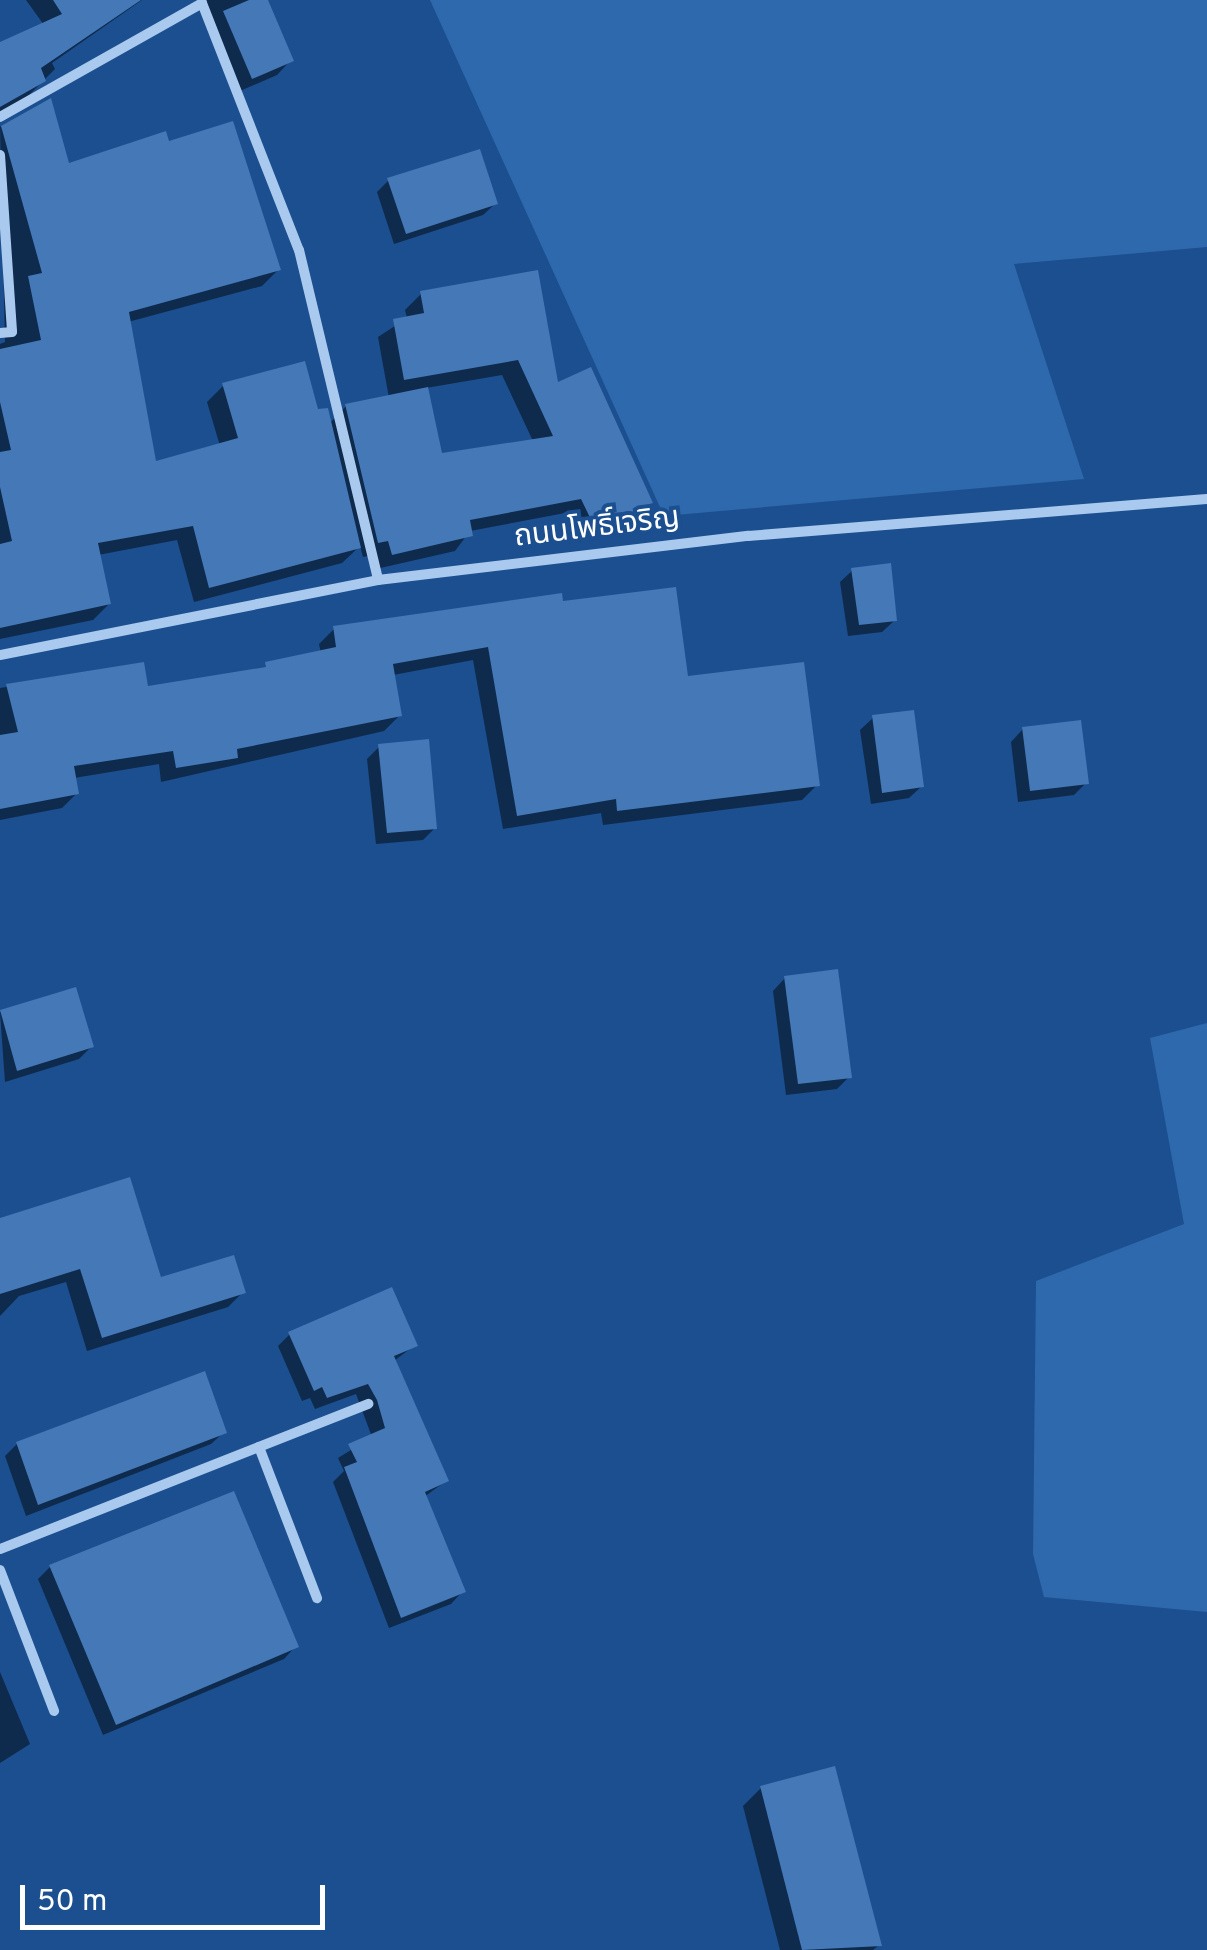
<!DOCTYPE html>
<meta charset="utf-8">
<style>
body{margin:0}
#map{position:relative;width:1207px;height:1950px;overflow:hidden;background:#1b4f8f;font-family:Overpass,"Noto Sans Thai",sans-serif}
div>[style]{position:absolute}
.green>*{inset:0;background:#2e69ad}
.shadow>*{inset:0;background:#0007}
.building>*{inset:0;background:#4478b7}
.street>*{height:10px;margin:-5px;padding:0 5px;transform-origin:5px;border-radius:5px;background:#a9c9ee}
span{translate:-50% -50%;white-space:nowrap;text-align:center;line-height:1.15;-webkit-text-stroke:8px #1b4f8f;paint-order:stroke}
.street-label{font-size:30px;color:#fff}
.scale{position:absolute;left:20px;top:1885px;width:305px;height:45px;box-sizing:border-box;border:5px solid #fff;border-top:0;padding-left:12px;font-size:30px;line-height:35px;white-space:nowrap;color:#fff;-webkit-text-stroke:8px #1b4f8f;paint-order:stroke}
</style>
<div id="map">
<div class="green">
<i style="clip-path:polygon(430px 0,1207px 0,1207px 247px,1014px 264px,1084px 479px,664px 516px)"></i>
<i style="clip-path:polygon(1207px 1023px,1207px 1612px,1044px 1597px,1033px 1554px,1036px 1281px,1184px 1224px,1150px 1038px)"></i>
</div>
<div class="shadow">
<i style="clip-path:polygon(26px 0,142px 0,52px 63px,55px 69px,27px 97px,0 112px,0 45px,44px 25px)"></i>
<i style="clip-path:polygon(198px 0,266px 0,291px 60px,277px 75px,240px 91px)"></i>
<i style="clip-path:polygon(evenodd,0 126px,67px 166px,168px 144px,278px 270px,262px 286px,128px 322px,154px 464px,220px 446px,207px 402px,223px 386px,317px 412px,329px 424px,346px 406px,389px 398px,378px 337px,407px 318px,405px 310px,421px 294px,557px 385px,650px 502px,634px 518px,579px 542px,565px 513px,470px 531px,455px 551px,376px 569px,373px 555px,363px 557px,360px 546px,342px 563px,194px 602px,177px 540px,98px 555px,109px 604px,93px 620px,0 639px,0 344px,5px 342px,0 126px,502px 375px,533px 441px,440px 456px,426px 388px,502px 375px)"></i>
<i style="clip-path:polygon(389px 180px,496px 203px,483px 215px,394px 244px,377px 192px)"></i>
<i style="clip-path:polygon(853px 570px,895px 620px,882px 632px,848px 636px,840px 582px)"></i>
<i style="clip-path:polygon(561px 604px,685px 679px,817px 785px,802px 800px,603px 825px,601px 813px,503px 829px,473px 660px,393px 675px,399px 716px,384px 731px,161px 782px,159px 764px,74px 778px,77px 793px,62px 808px,0 820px,0 688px,142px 665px,146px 689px,259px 671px,321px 653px,319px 644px,334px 629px)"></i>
<i style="clip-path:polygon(873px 718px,922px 786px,909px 798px,871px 804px,860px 730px)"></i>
<i style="clip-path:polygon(1023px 729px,1086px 783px,1074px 795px,1018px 802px,1011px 742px)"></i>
<i style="clip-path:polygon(379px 747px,435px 828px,423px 840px,376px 844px,367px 759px)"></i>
<i style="clip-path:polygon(785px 978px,849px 1077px,837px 1089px,786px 1095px,773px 991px)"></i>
<i style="clip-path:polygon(74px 990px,91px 1047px,79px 1059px,5px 1082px,0 1012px)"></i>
<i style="clip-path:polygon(0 1221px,160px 1281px,243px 1292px,228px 1307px,87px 1351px,66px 1282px,19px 1296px,0 1316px)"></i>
<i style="clip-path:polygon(290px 1334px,415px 1345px,394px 1361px,446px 1481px,424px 1497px,463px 1591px,451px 1604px,389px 1628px,333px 1482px,344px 1471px,338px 1458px,372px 1437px,356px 1394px,315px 1409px,310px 1398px,302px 1401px,278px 1346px)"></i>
<i style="clip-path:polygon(224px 1432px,211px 1444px,26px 1516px,5px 1456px,17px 1444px)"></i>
<i style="clip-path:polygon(50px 1567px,296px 1646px,284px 1659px,103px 1735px,38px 1579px)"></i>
<i style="clip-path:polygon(0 1672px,30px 1744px,0 1763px)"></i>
<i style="clip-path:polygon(761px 1788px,879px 1945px,873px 1950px,780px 1950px,743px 1806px)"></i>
</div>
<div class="building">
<i style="clip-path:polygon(53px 0,141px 0,41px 68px,46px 81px,0 107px,0 42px,62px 14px)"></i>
<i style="clip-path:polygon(249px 0,268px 0,294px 61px,252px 79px,223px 11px)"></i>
<i style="clip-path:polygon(51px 98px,69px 163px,166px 131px,169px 141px,233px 121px,281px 270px,129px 312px,156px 461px,238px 438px,222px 383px,305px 361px,318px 409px,328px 408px,361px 548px,209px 588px,193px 526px,98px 543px,111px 604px,0 628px,0 544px,12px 541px,0 487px,0 452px,11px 450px,0 402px,0 349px,41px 340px,28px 276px,42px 273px,1px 126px)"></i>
<i style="clip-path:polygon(480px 149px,498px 204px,406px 234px,387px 178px)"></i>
<i style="clip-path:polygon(538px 270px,558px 382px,591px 367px,653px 503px,595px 528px,581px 499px,470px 520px,473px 536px,392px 555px,388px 541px,378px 543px,345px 404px,428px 387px,442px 453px,553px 436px,518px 360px,404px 380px,393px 319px,424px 313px,420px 291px)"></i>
<i style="clip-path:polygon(891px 563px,897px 621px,859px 625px,851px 568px)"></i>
<i style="clip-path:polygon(676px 587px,688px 676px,804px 662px,820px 786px,617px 811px,616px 799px,517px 816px,488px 647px,393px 664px,402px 716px,237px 749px,238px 758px,176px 768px,173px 751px,74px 766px,79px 794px,0 809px,0 735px,18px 732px,6px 684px,144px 662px,148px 686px,266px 667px,265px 662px,336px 647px,333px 626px,562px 593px,563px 601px)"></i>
<i style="clip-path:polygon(914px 710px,924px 787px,882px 793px,872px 715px)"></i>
<i style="clip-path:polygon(1081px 720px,1089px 784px,1030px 791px,1022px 727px)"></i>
<i style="clip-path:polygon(429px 739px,437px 829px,387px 833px,378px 744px)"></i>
<i style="clip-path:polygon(838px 969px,852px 1078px,798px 1084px,784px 976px)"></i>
<i style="clip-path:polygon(76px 987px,94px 1047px,17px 1071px,0 1010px)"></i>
<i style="clip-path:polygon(130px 1177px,161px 1277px,234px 1255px,246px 1293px,102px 1338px,80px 1269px,0 1294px,0 1218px)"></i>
<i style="clip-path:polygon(392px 1287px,418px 1346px,394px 1356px,449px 1481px,425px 1492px,466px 1592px,401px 1618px,344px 1467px,357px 1462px,348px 1444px,385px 1428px,377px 1400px,368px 1384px,327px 1398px,322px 1387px,314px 1391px,288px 1332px)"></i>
<i style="clip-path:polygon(205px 1371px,227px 1433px,38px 1505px,16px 1442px)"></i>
<i style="clip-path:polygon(234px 1491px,299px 1647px,116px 1725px,49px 1565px)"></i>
<i style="clip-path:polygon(835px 1766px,882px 1946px,802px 1950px,760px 1786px)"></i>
</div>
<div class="street">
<i style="left:0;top:117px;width:232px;rotate:-29.4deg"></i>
<i style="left:202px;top:3px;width:265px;rotate:68.6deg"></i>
<i style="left:299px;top:250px;width:339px;rotate:76.5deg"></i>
<i style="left:0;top:155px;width:177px;rotate:86.1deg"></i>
<i style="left:12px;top:332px;width:12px;rotate:175deg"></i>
<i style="left:0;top:655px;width:385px;rotate:-11.2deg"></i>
<i style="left:378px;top:580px;width:373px;rotate:-6.8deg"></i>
<i style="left:748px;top:536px;width:460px;rotate:-4.6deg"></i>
<i style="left:259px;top:1447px;width:162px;rotate:69deg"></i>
<i style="left:0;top:1549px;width:396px;rotate:-21.5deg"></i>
<i style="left:0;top:1570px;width:151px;rotate:69deg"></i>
</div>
<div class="street-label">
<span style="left:597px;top:529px;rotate:-7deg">ถนนโพธิ์เจริญ</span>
</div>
<div class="scale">50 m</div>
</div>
